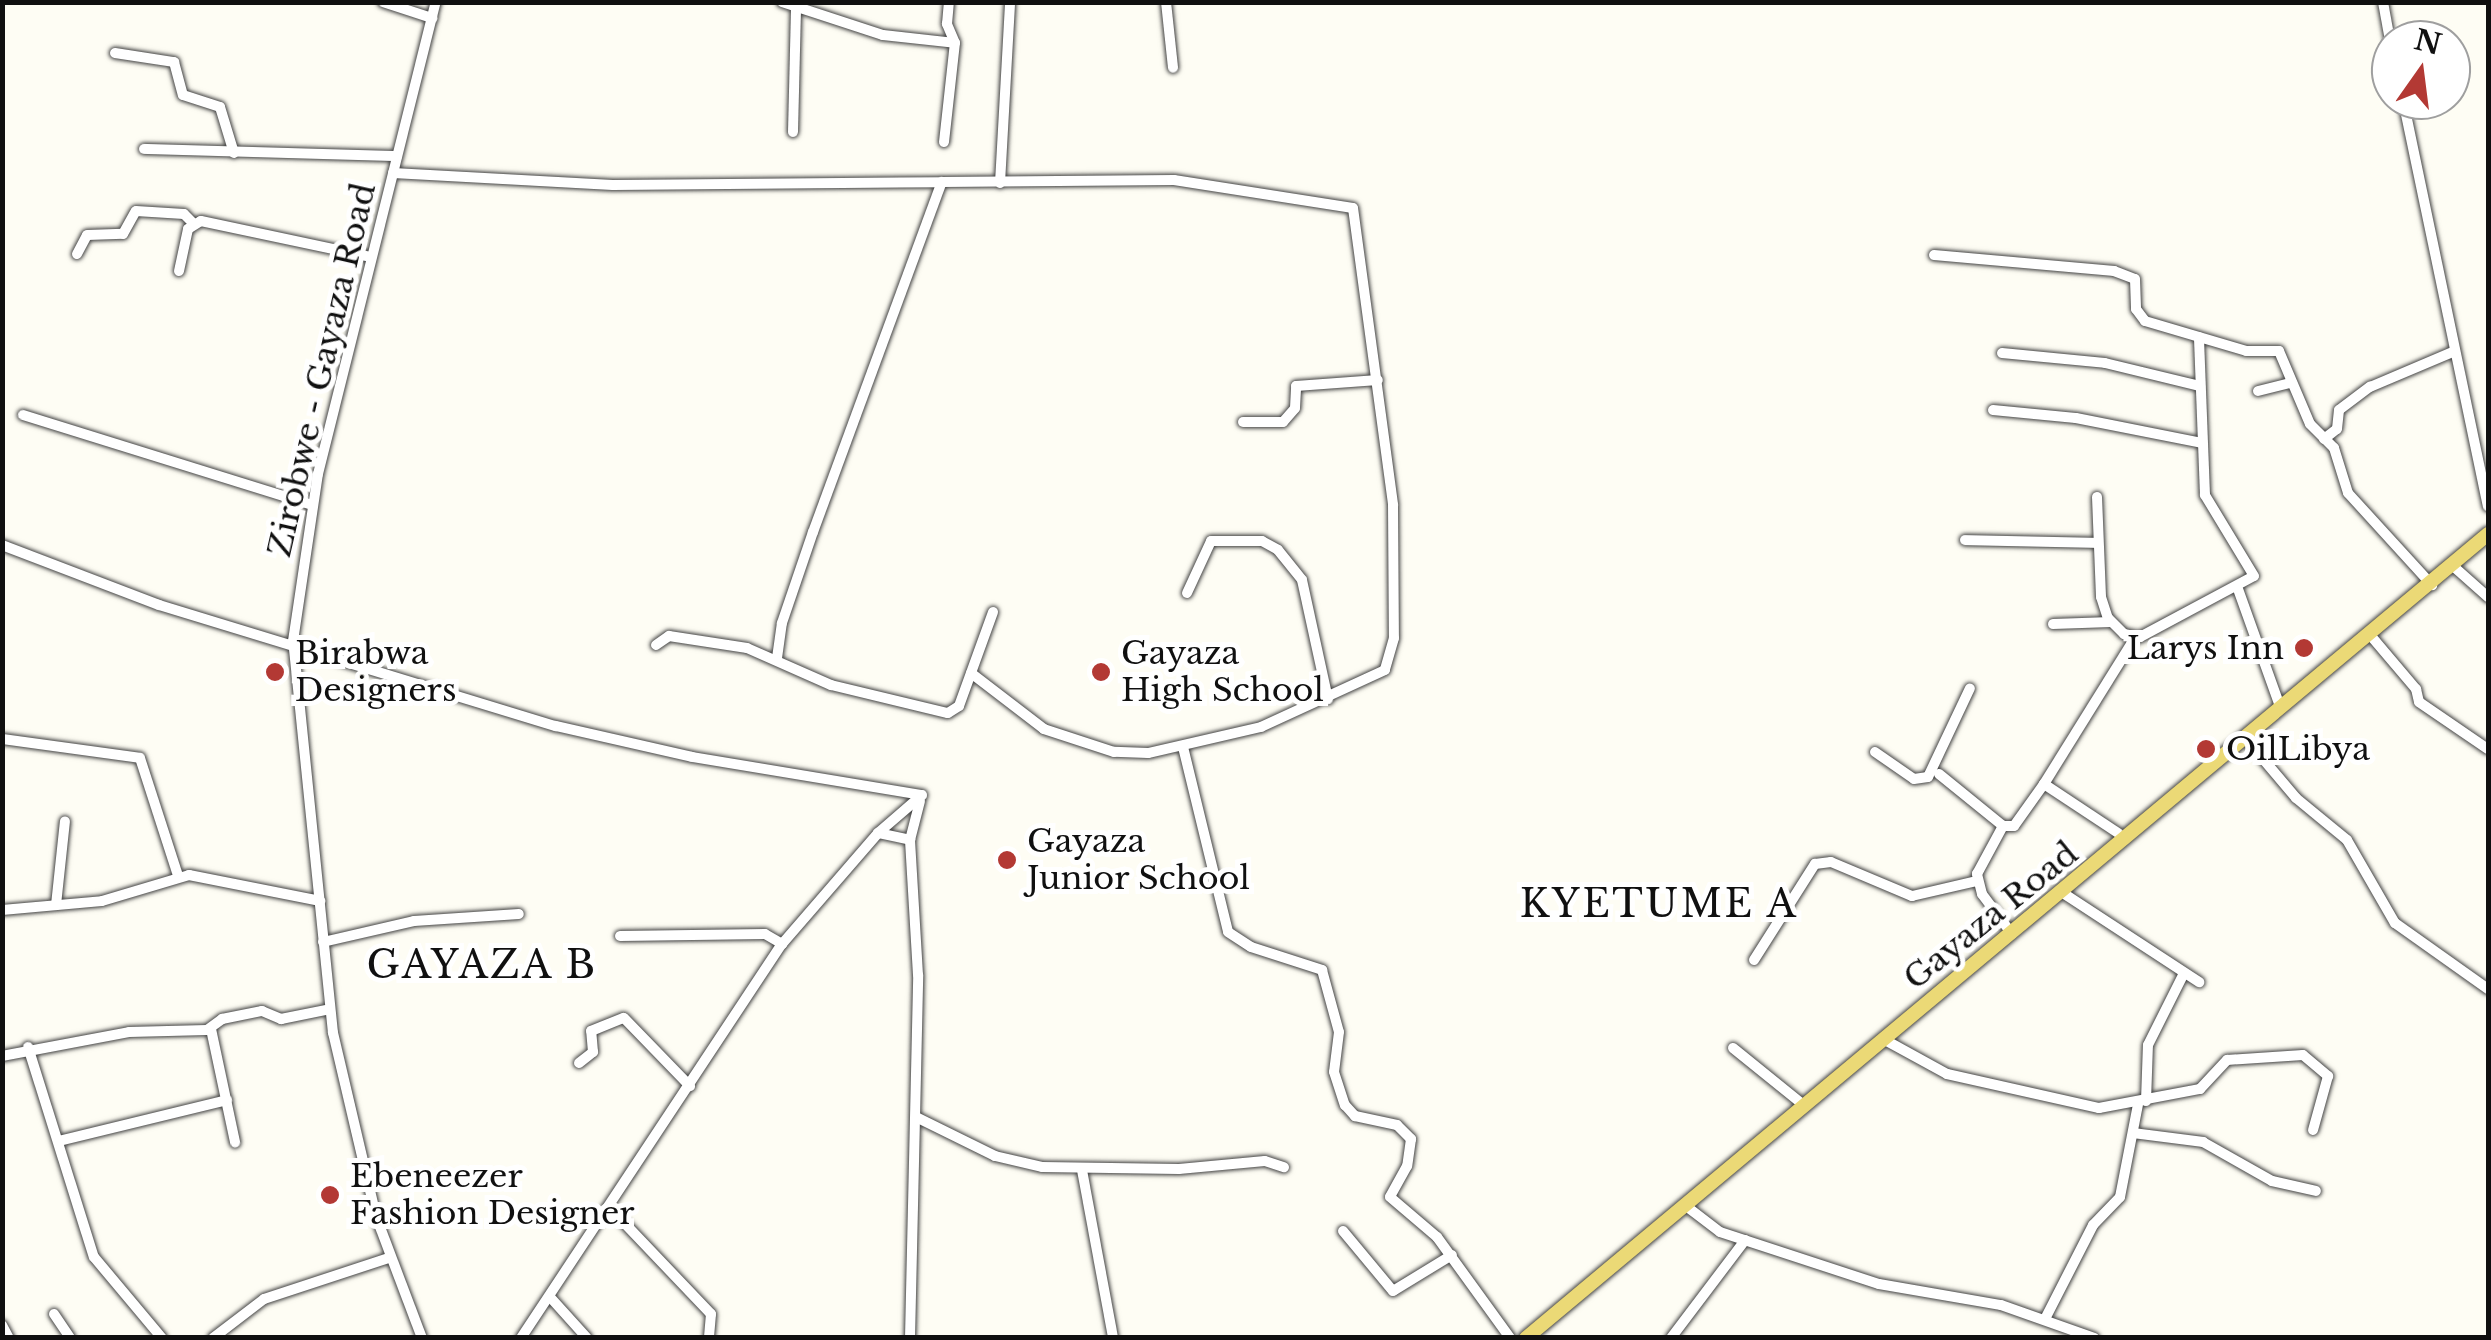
<!DOCTYPE html>
<style>
body{margin:0}
#map{position:relative;width:2491px;height:1340px;overflow:hidden;background:#fefdf4;font-family:"Libre Baskerville",serif}
div>[style]{position:absolute}
.roads{filter:drop-shadow(0 0 2px #434343) drop-shadow(0 0 2px #434343)}
.minor>*{height:10px;margin:-5px;padding:0 5px;transform-origin:5px;border-radius:5px;background:#fff}
.major>*{height:14px;margin:-7px;padding:0 7px;transform-origin:7px;border-radius:7px;background:#ebd976}
.dots>*{width:28px;height:28px;translate:-50% -50%;box-sizing:border-box;border:5px solid #fff;border-radius:50%}
span{translate:-50% -50%;white-space:nowrap;text-align:center;line-height:1.15;-webkit-text-stroke:10px #fff;paint-order:stroke}
.street-label{font-size:32px;color:#101010}
.poi-label{font-size:32px;color:#101010}
.right{translate:-100% -50%;text-align:right}
.left{translate:0 -50%;text-align:left}
.quarter-label{font-size:38px;color:#101010;letter-spacing:2.5px}
.frame{position:absolute;inset:0;border:5px solid #101010;pointer-events:none}
.north{position:absolute;left:2371px;top:20px;width:100px;height:100px;box-sizing:border-box;background:#fff;border:2px solid #9f9f9f;border-radius:50%;rotate:14deg;font-size:28px;font-weight:700;line-height:40px;text-align:center;color:#101010}
.north::after{content:'';display:block;margin:auto;width:35px;height:45px;background:#b33934;clip-path:polygon(50% 0,100% 100%,50% 72%,0 100%)}
</style>
<div id="map">
<div class="roads">
<div class="minor">
<i style="left:383px;top:2px;width:52px;rotate:18.1deg"></i>
<i style="left:782px;top:2px;width:106px;rotate:18.1deg"></i>
<i style="left:883px;top:35px;width:72px;rotate:6.3deg"></i>
<i style="left:955px;top:43px;width:21px;rotate:-113deg"></i>
<i style="left:947px;top:24px;width:22px;rotate:-85deg"></i>
<i style="left:1166px;top:2px;width:66px;rotate:83.9deg"></i>
<i style="left:2383px;top:2px;width:45px;rotate:79.7deg"></i>
<i style="left:115px;top:53px;width:60px;rotate:8.7deg"></i>
<i style="left:174px;top:62px;width:34px;rotate:75deg"></i>
<i style="left:183px;top:95px;width:39px;rotate:18deg"></i>
<i style="left:220px;top:107px;width:48px;rotate:73.1deg"></i>
<i style="left:2403px;top:100px;width:415px;rotate:78.2deg"></i>
<i style="left:793px;top:132px;width:124px;rotate:-88.6deg"></i>
<i style="left:944px;top:142px;width:100px;rotate:-83.7deg"></i>
<i style="left:144px;top:149px;width:253px;rotate:1.6deg"></i>
<i style="left:393px;top:173px;width:220px;rotate:3.1deg"></i>
<i style="left:613px;top:185px;width:329px;rotate:-0.5deg"></i>
<i style="left:1000px;top:183px;width:181px;rotate:-86.8deg"></i>
<i style="left:77px;top:254px;width:21px;rotate:-62deg"></i>
<i style="left:87px;top:235px;width:36px;rotate:-2deg"></i>
<i style="left:123px;top:234px;width:26px;rotate:-61deg"></i>
<i style="left:136px;top:211px;width:48px;rotate:3.6deg"></i>
<i style="left:184px;top:214px;width:13px;rotate:45deg"></i>
<i style="left:1934px;top:255px;width:181px;rotate:5.1deg"></i>
<i style="left:2114px;top:271px;width:22px;rotate:21deg"></i>
<i style="left:2135px;top:279px;width:30px;rotate:88deg"></i>
<i style="left:2136px;top:309px;width:15px;rotate:53deg"></i>
<i style="left:2145px;top:321px;width:105px;rotate:16.5deg"></i>
<i style="left:2246px;top:351px;width:33px"></i>
<i style="left:2279px;top:351px;width:79px;rotate:67deg"></i>
<i style="left:2310px;top:424px;width:34px;rotate:45deg"></i>
<i style="left:2334px;top:448px;width:47px;rotate:72.7deg"></i>
<i style="left:2348px;top:493px;width:125px;rotate:47.6deg"></i>
<i style="left:179px;top:271px;width:43px;rotate:-77.9deg"></i>
<i style="left:188px;top:229px;width:15px;rotate:-32deg"></i>
<i style="left:201px;top:221px;width:173px;rotate:12deg"></i>
<i style="left:2002px;top:353px;width:103px;rotate:5.5deg"></i>
<i style="left:2105px;top:363px;width:98px;rotate:13.6deg"></i>
<i style="left:2258px;top:391px;width:33px;rotate:-14deg"></i>
<i style="left:1993px;top:410px;width:83px;rotate:5.5deg"></i>
<i style="left:2076px;top:418px;width:128px;rotate:11.2deg"></i>
<i style="left:23px;top:415px;width:303px;rotate:17.3deg"></i>
<i style="left:1243px;top:422px;width:40px"></i>
<i style="left:1283px;top:422px;width:18px;rotate:-49deg"></i>
<i style="left:1295px;top:408px;width:22px;rotate:-87deg"></i>
<i style="left:1296px;top:386px;width:82px;rotate:-4.2deg"></i>
<i style="left:2324px;top:439px;width:16px;rotate:-38deg"></i>
<i style="left:2337px;top:429px;width:19px;rotate:-84deg"></i>
<i style="left:2339px;top:410px;width:39px;rotate:-37deg"></i>
<i style="left:2370px;top:387px;width:92px;rotate:-23deg"></i>
<i style="left:2097px;top:497px;width:100px;rotate:87.7deg"></i>
<i style="left:2101px;top:597px;width:22px;rotate:72deg"></i>
<i style="left:2108px;top:618px;width:23px;rotate:45deg"></i>
<i style="left:2124px;top:634px;width:16px;rotate:11deg"></i>
<i style="left:2140px;top:637px;width:129px;rotate:-28.2deg"></i>
<i style="left:2254px;top:576px;width:95px;rotate:-121.2deg"></i>
<i style="left:2205px;top:495px;width:158px;rotate:-92.2deg"></i>
<i style="left:1965px;top:540px;width:132px;rotate:1.3deg"></i>
<i style="left:2px;top:545px;width:168px;rotate:20.9deg"></i>
<i style="left:159px;top:605px;width:415px;rotate:17deg"></i>
<i style="left:556px;top:726px;width:139px;rotate:12.8deg"></i>
<i style="left:692px;top:757px;width:233px;rotate:9.4deg"></i>
<i style="left:2453px;top:566px;width:47px;rotate:41.5deg"></i>
<i style="left:2238px;top:589px;width:127px;rotate:70.3deg"></i>
<i style="left:1187px;top:593px;width:57px;rotate:-65.2deg"></i>
<i style="left:1211px;top:541px;width:51px"></i>
<i style="left:1262px;top:541px;width:18px;rotate:29deg"></i>
<i style="left:1278px;top:550px;width:38px;rotate:51deg"></i>
<i style="left:1302px;top:580px;width:122px;rotate:77.7deg"></i>
<i style="left:2053px;top:624px;width:58px;rotate:-2deg"></i>
<i style="left:2371px;top:636px;width:70px;rotate:49.7deg"></i>
<i style="left:2416px;top:689px;width:13px;rotate:77deg"></i>
<i style="left:2419px;top:702px;width:83px;rotate:34.3deg"></i>
<i style="left:656px;top:645px;width:16px;rotate:-35deg"></i>
<i style="left:669px;top:636px;width:79px;rotate:8.7deg"></i>
<i style="left:747px;top:648px;width:92px;rotate:23.8deg"></i>
<i style="left:831px;top:685px;width:120px;rotate:13.5deg"></i>
<i style="left:948px;top:713px;width:13px;rotate:-32deg"></i>
<i style="left:959px;top:706px;width:100px;rotate:-70.1deg"></i>
<i style="left:777px;top:658px;width:35px;rotate:-82deg"></i>
<i style="left:782px;top:623px;width:96px;rotate:-71.2deg"></i>
<i style="left:813px;top:532px;width:373px;rotate:-69.8deg"></i>
<i style="left:942px;top:182px;width:232px;rotate:-0.5deg"></i>
<i style="left:1174px;top:180px;width:181px;rotate:8.9deg"></i>
<i style="left:1353px;top:208px;width:300px;rotate:82.3deg"></i>
<i style="left:1393px;top:505px;width:133px;rotate:89.6deg"></i>
<i style="left:1394px;top:638px;width:33px;rotate:106deg"></i>
<i style="left:1385px;top:670px;width:136px;rotate:155.3deg"></i>
<i style="left:1261px;top:727px;width:116px;rotate:167deg"></i>
<i style="left:1148px;top:753px;width:34px;rotate:-178deg"></i>
<i style="left:1114px;top:752px;width:74px;rotate:-161.8deg"></i>
<i style="left:1044px;top:729px;width:92px;rotate:-142.5deg"></i>
<i style="left:2px;top:739px;width:139px;rotate:7.8deg"></i>
<i style="left:140px;top:758px;width:124px;rotate:72.1deg"></i>
<i style="left:2247px;top:740px;width:76px;rotate:49.8deg"></i>
<i style="left:2296px;top:798px;width:66px;rotate:39.5deg"></i>
<i style="left:2347px;top:840px;width:96px;rotate:60deg"></i>
<i style="left:2395px;top:923px;width:114px;rotate:35.4deg"></i>
<i style="left:1183px;top:747px;width:190px;rotate:76.3deg"></i>
<i style="left:1228px;top:932px;width:27px;rotate:33deg"></i>
<i style="left:1251px;top:947px;width:75px;rotate:17.9deg"></i>
<i style="left:1322px;top:970px;width:64px;rotate:74.7deg"></i>
<i style="left:1339px;top:1032px;width:40px;rotate:97.1deg"></i>
<i style="left:1334px;top:1072px;width:35px;rotate:72deg"></i>
<i style="left:1345px;top:1105px;width:15px;rotate:48deg"></i>
<i style="left:1355px;top:1116px;width:43px;rotate:12.1deg"></i>
<i style="left:1397px;top:1125px;width:20px;rotate:45deg"></i>
<i style="left:1411px;top:1139px;width:27px;rotate:98deg"></i>
<i style="left:1407px;top:1166px;width:35px;rotate:119deg"></i>
<i style="left:1390px;top:1197px;width:62px;rotate:40.4deg"></i>
<i style="left:1437px;top:1237px;width:125px;rotate:54.1deg"></i>
<i style="left:1875px;top:752px;width:47px;rotate:34.7deg"></i>
<i style="left:1914px;top:779px;width:14px;rotate:-8deg"></i>
<i style="left:1928px;top:777px;width:98px;rotate:-64.7deg"></i>
<i style="left:1939px;top:774px;width:82px;rotate:39.1deg"></i>
<i style="left:2044px;top:784px;width:89px;rotate:33.5deg"></i>
<i style="left:878px;top:833px;width:33px;rotate:12deg"></i>
<i style="left:2063px;top:893px;width:163px;rotate:33.2deg"></i>
<i style="left:56px;top:905px;width:84px;rotate:-83.9deg"></i>
<i style="left:2px;top:910px;width:100px;rotate:-5.1deg"></i>
<i style="left:102px;top:901px;width:91px;rotate:-16.6deg"></i>
<i style="left:189px;top:875px;width:134px;rotate:11.2deg"></i>
<i style="left:2012px;top:934px;width:50px;rotate:-126.9deg"></i>
<i style="left:1982px;top:894px;width:21px;rotate:-104deg"></i>
<i style="left:1977px;top:874px;width:55px;rotate:-61.6deg"></i>
<i style="left:2003px;top:826px;width:11px"></i>
<i style="left:2014px;top:826px;width:52px;rotate:-54.5deg"></i>
<i style="left:2044px;top:784px;width:172px;rotate:-58.1deg"></i>
<i style="left:620px;top:936px;width:145px;rotate:-0.8deg"></i>
<i style="left:765px;top:934px;width:20px;rotate:30deg"></i>
<i style="left:323px;top:942px;width:93px;rotate:-13deg"></i>
<i style="left:414px;top:921px;width:105px;rotate:-3.8deg"></i>
<i style="left:1754px;top:960px;width:114px;rotate:-57.6deg"></i>
<i style="left:1815px;top:864px;width:16px;rotate:-7deg"></i>
<i style="left:1831px;top:862px;width:88px;rotate:22.8deg"></i>
<i style="left:1912px;top:896px;width:67px;rotate:-13deg"></i>
<i style="left:211px;top:1029px;width:116px;rotate:78deg"></i>
<i style="left:1885px;top:1040px;width:71px;rotate:28.7deg"></i>
<i style="left:1947px;top:1074px;width:156px;rotate:12.6deg"></i>
<i style="left:2099px;top:1108px;width:103px;rotate:-10.7deg"></i>
<i style="left:2200px;top:1089px;width:40px;rotate:-47deg"></i>
<i style="left:2227px;top:1060px;width:76px;rotate:-3.8deg"></i>
<i style="left:2303px;top:1055px;width:33px;rotate:40deg"></i>
<i style="left:2328px;top:1076px;width:56px;rotate:105.5deg"></i>
<i style="left:28px;top:1047px;width:220px;rotate:72.6deg"></i>
<i style="left:94px;top:1257px;width:106px;rotate:50deg"></i>
<i style="left:1733px;top:1048px;width:92px;rotate:38.9deg"></i>
<i style="left:2px;top:1056px;width:129px;rotate:-10.7deg"></i>
<i style="left:129px;top:1032px;width:78px;rotate:-1.5deg"></i>
<i style="left:207px;top:1030px;width:19px;rotate:-36deg"></i>
<i style="left:222px;top:1019px;width:41px;rotate:-11.3deg"></i>
<i style="left:262px;top:1011px;width:21px;rotate:23deg"></i>
<i style="left:281px;top:1019px;width:50px;rotate:-11.5deg"></i>
<i style="left:579px;top:1063px;width:18px;rotate:-38deg"></i>
<i style="left:593px;top:1052px;width:21px;rotate:-95deg"></i>
<i style="left:591px;top:1031px;width:35px;rotate:-22deg"></i>
<i style="left:624px;top:1018px;width:95px;rotate:45.9deg"></i>
<i style="left:2146px;top:1101px;width:56px;rotate:-88deg"></i>
<i style="left:2148px;top:1045px;width:80px;rotate:-63.4deg"></i>
<i style="left:918px;top:1118px;width:86px;rotate:26.3deg"></i>
<i style="left:995px;top:1156px;width:48px;rotate:13.2deg"></i>
<i style="left:1042px;top:1167px;width:137px;rotate:0.8deg"></i>
<i style="left:1179px;top:1169px;width:86px;rotate:-5.3deg"></i>
<i style="left:1265px;top:1161px;width:20px;rotate:18deg"></i>
<i style="left:2133px;top:1133px;width:71px;rotate:7.3deg"></i>
<i style="left:2203px;top:1142px;width:79px;rotate:29.5deg"></i>
<i style="left:2272px;top:1181px;width:45px;rotate:12.8deg"></i>
<i style="left:59px;top:1141px;width:173px;rotate:-13.7deg"></i>
<i style="left:1082px;top:1170px;width:171px;rotate:79.5deg"></i>
<i style="left:1686px;top:1206px;width:43px;rotate:37.4deg"></i>
<i style="left:1720px;top:1232px;width:167px;rotate:18.1deg"></i>
<i style="left:1879px;top:1284px;width:124px;rotate:9.8deg"></i>
<i style="left:2001px;top:1305px;width:99px;rotate:19.5deg"></i>
<i style="left:611px;top:1209px;width:145px;rotate:46.4deg"></i>
<i style="left:711px;top:1314px;width:24px;rotate:95deg"></i>
<i style="left:1343px;top:1231px;width:78px;rotate:50.2deg"></i>
<i style="left:1393px;top:1291px;width:69px;rotate:-31.4deg"></i>
<i style="left:550px;top:1297px;width:55px;rotate:47.9deg"></i>
<i style="left:54px;top:1314px;width:29px;rotate:56deg"></i>
<i style="left:2045px;top:1319px;width:106px;rotate:-62.9deg"></i>
<i style="left:2093px;top:1225px;width:39px;rotate:-46deg"></i>
<i style="left:2120px;top:1197px;width:95px;rotate:-79deg"></i>
<i style="left:2px;top:1325px;width:15px;rotate:62deg"></i>
<i style="left:213px;top:1338px;width:64px;rotate:-37.4deg"></i>
<i style="left:264px;top:1299px;width:132px;rotate:-18.2deg"></i>
<i style="left:422px;top:1338px;width:130px;rotate:-110.7deg"></i>
<i style="left:376px;top:1216px;width:188px;rotate:-103.2deg"></i>
<i style="left:333px;top:1033px;width:394px;rotate:-95.8deg"></i>
<i style="left:293px;top:641px;width:169px;rotate:-81.5deg"></i>
<i style="left:318px;top:474px;width:487px;rotate:-76deg"></i>
<i style="left:521px;top:1338px;width:473px;rotate:-56.5deg"></i>
<i style="left:782px;top:944px;width:147px;rotate:-49.1deg"></i>
<i style="left:878px;top:833px;width:58px;rotate:-40.8deg"></i>
<i style="left:910px;top:1338px;width:363px;rotate:-88.7deg"></i>
<i style="left:918px;top:975px;width:135px;rotate:-93.4deg"></i>
<i style="left:910px;top:840px;width:40px;rotate:-75.6deg"></i>
<i style="left:1671px;top:1338px;width:123px;rotate:-52.9deg"></i>
</div>
<div class="major">
<i style="left:1526px;top:1338px;width:1254px;rotate:-39.89deg"></i>
</div>
</div>
<div class="dots">
<i style="left:2304px;top:648px;background:#b33934"></i>
<i style="left:275px;top:672px;background:#b33934"></i>
<i style="left:1101px;top:672px;background:#b33934"></i>
<i style="left:2206px;top:749px;background:#b33934"></i>
<i style="left:1007px;top:860px;background:#b33934"></i>
<i style="left:330px;top:1195px;background:#b33934"></i>
</div>
<div class="street-label">
<span style="left:322px;top:370px;rotate:-77deg">Zirobwe - Gayaza Road</span>
<span style="left:1991px;top:916px;rotate:-39deg">Gayaza Road</span>
</div>
<div class="poi-label">
<span class="right" style="left:2284px;top:648px">Larys Inn</span>
<span class="left" style="left:295px;top:672px">Birabwa<br>Designers</span>
<span class="left" style="left:1121px;top:672px">Gayaza<br>High School</span>
<span class="left" style="left:2226px;top:749px">OilLibya</span>
<span class="left" style="left:1027px;top:860px">Gayaza<br>Junior School</span>
<span class="left" style="left:350px;top:1195px">Ebeneezer<br>Fashion Designer</span>
</div>
<div class="quarter-label">
<span style="left:1659px;top:904px">KYETUME A</span>
<span style="left:482px;top:965px">GAYAZA B</span>
</div>
<div class="frame"></div>
<div class="north">N</div>
</div>
